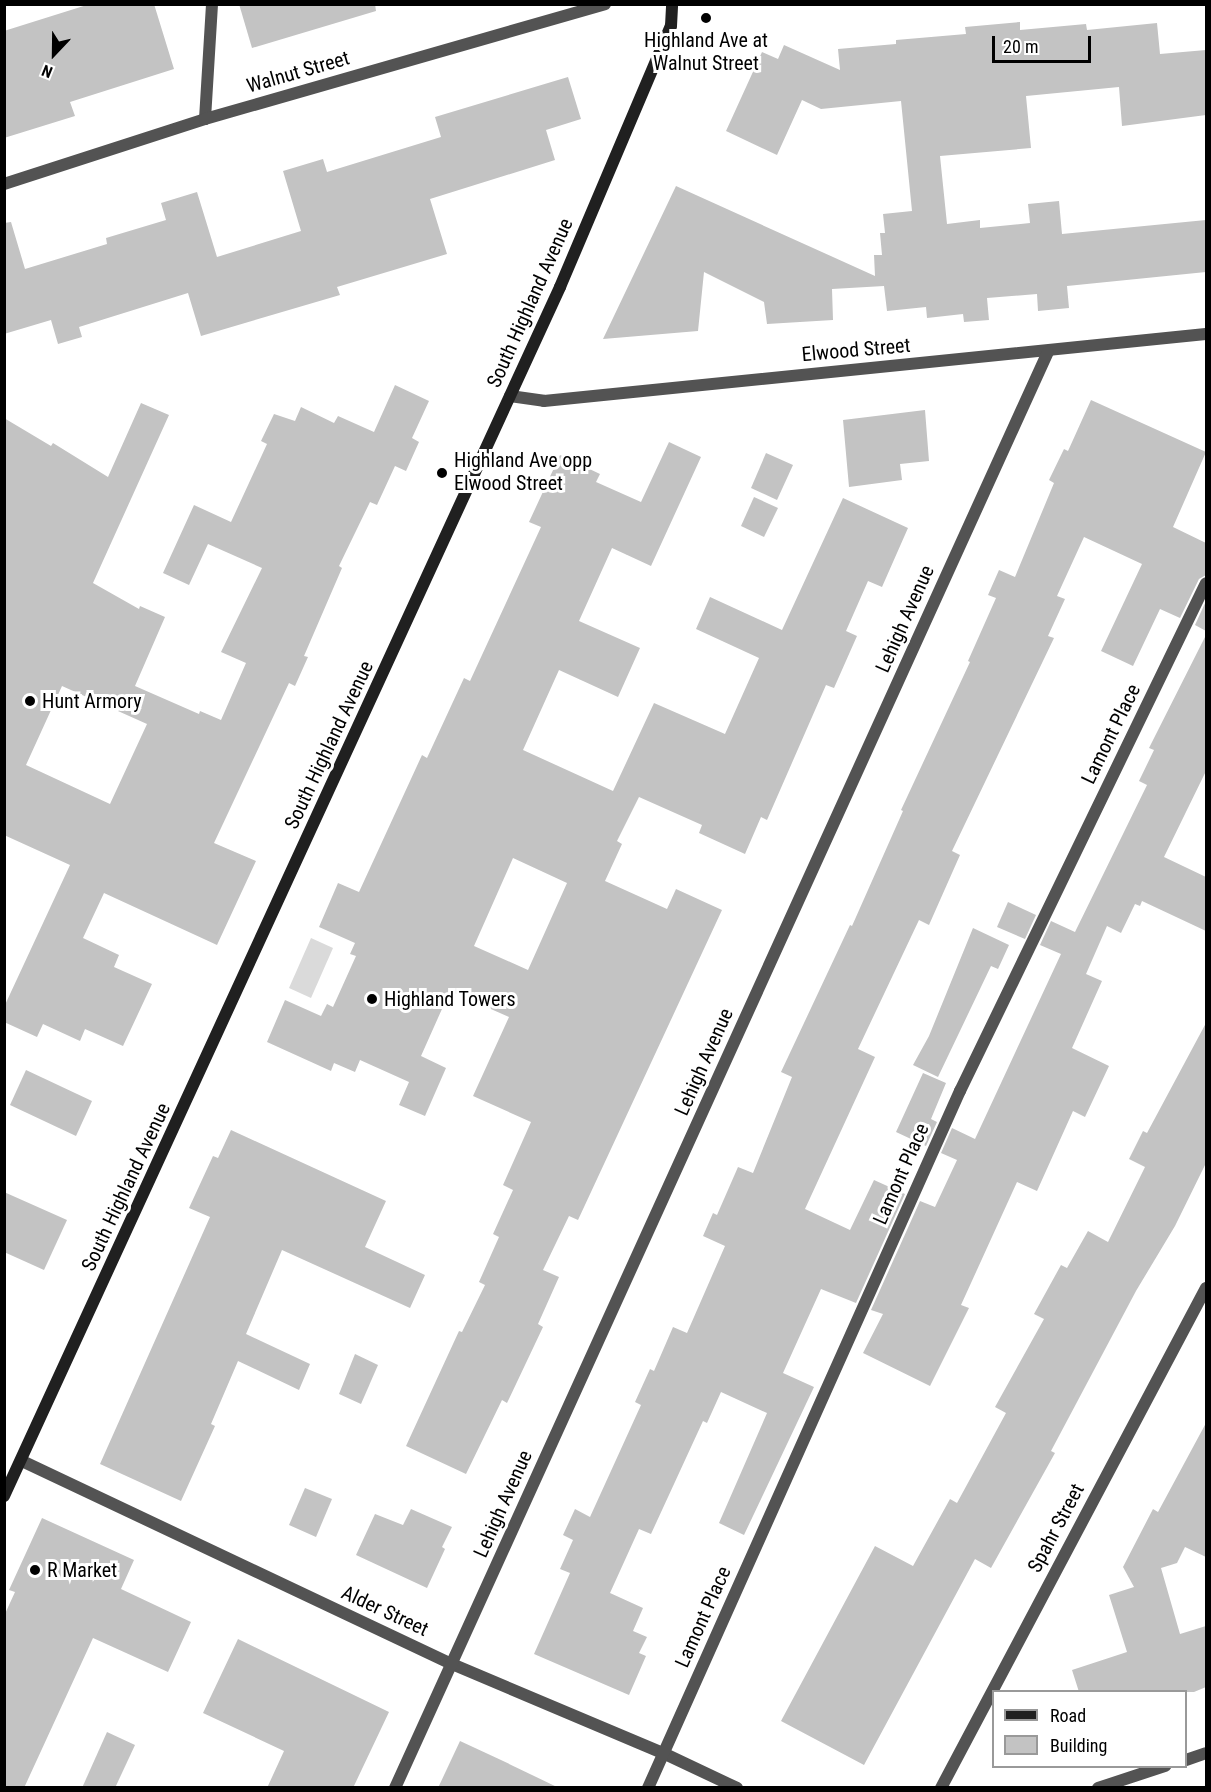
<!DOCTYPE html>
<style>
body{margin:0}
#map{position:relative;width:1211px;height:1792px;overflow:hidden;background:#fff;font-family:"Roboto Condensed",sans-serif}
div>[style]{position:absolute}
.green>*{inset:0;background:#dadada}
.building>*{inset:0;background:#c3c3c3}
.street>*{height:12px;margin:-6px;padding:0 6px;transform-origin:6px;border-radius:6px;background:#535353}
.secondary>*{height:12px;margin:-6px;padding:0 6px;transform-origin:6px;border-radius:6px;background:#202020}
.dots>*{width:16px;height:16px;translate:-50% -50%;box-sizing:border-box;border:3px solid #fff;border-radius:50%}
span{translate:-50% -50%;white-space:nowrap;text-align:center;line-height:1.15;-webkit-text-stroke:6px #fff;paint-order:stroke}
.poi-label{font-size:20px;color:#000}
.left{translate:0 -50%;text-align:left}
.street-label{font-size:20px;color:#000}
.frame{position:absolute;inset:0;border:6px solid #000;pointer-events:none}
.legend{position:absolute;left:992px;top:1690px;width:195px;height:78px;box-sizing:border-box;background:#fff;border:2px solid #999;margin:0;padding:8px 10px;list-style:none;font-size:18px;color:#000}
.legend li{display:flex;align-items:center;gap:12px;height:30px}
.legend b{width:30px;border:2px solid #999}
.north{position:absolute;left:24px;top:24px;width:60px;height:60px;-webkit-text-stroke:4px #fff;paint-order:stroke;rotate:202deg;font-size:16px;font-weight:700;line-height:24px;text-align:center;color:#000}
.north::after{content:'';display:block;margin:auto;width:21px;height:27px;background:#000;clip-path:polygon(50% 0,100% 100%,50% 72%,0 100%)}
.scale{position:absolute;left:992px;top:36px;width:99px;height:27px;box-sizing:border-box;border:3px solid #000;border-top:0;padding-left:8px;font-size:18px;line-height:21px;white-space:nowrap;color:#000;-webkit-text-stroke:4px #fff;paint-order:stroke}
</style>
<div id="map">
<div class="green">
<i style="clip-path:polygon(311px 938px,333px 948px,311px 998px,289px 988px)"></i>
</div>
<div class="building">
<i style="clip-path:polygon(90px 4px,154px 4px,174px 69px,70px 102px,75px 116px,4px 138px,4px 31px)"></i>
<i style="clip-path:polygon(239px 4px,375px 4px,376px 11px,252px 48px)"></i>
<i style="clip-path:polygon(1020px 22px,1020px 30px,1086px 24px,1087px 30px,1157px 23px,1160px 54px,1206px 50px,1206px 115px,1122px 126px,1119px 87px,1026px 96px,1031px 148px,940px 156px,947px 224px,980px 220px,980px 228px,1030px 223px,1028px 204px,1059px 201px,1062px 234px,1206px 220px,1206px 272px,1067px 286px,1069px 308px,1038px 311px,1037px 294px,987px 298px,989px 320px,964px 322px,963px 314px,927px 318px,926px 307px,887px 311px,884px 286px,832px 289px,833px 320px,767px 324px,764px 302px,704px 272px,698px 331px,603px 339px,676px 186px,875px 276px,874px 255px,882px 255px,880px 233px,885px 233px,883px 214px,912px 211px,901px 101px,821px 109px,802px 100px,777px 155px,726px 131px,762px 52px,778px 59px,784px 45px,840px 70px,838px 49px,896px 44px,896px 40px,966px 34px,965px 27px)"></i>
<i style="clip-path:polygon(568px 77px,581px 119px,546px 130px,555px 160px,430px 199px,447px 254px,337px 287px,340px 295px,201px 336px,188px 293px,79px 327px,82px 337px,58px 344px,51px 320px,4px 334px,4px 223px,11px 222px,25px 269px,107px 244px,106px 238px,166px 220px,161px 203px,197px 192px,217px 257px,301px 231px,283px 171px,323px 159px,327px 172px,441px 137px,435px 117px)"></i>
<i style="clip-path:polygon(evenodd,395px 385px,429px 401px,412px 438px,419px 442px,406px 471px,395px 466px,377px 505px,370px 502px,339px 566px,342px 568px,304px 656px,308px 657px,295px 686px,289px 683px,214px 843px,256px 861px,217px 945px,104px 893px,83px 938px,119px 955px,114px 967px,152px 984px,123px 1046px,85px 1029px,80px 1041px,43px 1024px,37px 1037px,4px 1022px,4px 1007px,70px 865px,4px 835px,4px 418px,51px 446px,53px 443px,108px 477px,141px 403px,169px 415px,93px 583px,139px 609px,140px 606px,165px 617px,135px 686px,199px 714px,200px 711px,221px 720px,246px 663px,221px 652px,262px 568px,208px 544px,189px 585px,163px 573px,194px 505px,231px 522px,267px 444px,261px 441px,274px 414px,295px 421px,301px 407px,334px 423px,338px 416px,374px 432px,395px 385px,62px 686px,147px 724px,110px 804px,26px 765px,62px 686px)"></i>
<i style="clip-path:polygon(1091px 400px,1206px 452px,1173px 527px,1206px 543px,1206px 575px,1199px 579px,1180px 618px,1160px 609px,1133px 666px,1101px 651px,1142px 564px,1084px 537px,1057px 596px,1065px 599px,1048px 636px,1054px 638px,952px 851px,960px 855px,929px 925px,919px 920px,858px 1049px,875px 1057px,805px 1209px,850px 1230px,874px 1180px,905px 1194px,856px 1303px,821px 1289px,783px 1373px,814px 1387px,744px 1535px,719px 1523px,767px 1413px,721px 1392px,707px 1423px,703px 1421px,651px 1534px,639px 1529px,610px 1593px,643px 1608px,633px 1631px,647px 1637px,639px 1653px,646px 1656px,629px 1695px,534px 1654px,570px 1573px,560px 1569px,573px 1540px,563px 1535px,575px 1509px,590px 1517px,641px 1405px,635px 1402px,650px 1369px,654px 1371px,673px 1327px,687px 1333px,725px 1246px,703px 1236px,713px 1213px,717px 1215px,738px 1167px,753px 1173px,792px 1077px,781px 1072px,850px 925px,852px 926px,903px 811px,901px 810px,970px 662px,968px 661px,996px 598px,988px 595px,999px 570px,1015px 577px,1054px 483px,1049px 480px,1064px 449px,1068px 451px)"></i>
<i style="clip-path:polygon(925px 410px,929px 461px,900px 464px,902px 480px,849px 487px,843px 420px)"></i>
<i style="clip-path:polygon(evenodd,669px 442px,701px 457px,651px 566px,612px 548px,579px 621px,640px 648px,618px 697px,559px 670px,523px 750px,613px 791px,654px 703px,725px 734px,759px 658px,696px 629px,710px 597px,782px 630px,843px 498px,908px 528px,882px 587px,868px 581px,846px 631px,857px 636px,834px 688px,826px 685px,767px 820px,761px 817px,745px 854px,699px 833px,702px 825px,639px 797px,617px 841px,622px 844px,605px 881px,667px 909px,676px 889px,722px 910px,578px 1220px,569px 1216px,543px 1270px,559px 1277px,538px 1324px,543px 1327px,507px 1403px,502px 1400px,466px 1474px,406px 1446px,459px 1331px,462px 1332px,485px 1285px,479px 1282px,499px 1237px,493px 1234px,513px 1190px,503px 1185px,531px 1122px,473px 1096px,509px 1017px,450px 991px,421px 1056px,446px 1068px,425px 1116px,399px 1105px,409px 1082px,360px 1060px,355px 1072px,334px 1063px,331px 1071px,267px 1042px,285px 1000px,321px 1016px,327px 1004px,333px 1007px,356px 956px,350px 954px,355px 943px,319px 927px,338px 883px,359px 892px,422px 755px,427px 758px,464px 678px,470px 681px,541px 527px,529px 522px,560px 455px,600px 474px,596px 482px,641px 502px,669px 442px,513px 858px,567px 883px,528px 970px,474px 946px,513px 858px)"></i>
<i style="clip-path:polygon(766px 453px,793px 465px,777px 500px,751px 488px)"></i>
<i style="clip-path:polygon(754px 497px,778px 508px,764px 537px,741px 526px)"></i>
<i style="clip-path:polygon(1206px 601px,1206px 631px,1195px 625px)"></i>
<i style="clip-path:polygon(1206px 635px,1206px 771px,1164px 857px,1206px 877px,1206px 931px,1142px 901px,1140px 906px,1135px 904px,1121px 933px,1107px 926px,1086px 974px,1102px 981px,1072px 1048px,1109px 1066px,1085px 1117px,1073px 1111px,1037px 1191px,1017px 1182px,961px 1305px,969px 1308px,930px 1386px,863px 1353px,883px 1314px,871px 1310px,920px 1201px,935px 1207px,957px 1160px,941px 1153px,952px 1128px,975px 1139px,1061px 954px,1040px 945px,1051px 921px,1075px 932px,1147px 785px,1139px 781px,1154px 750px,1149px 748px)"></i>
<i style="clip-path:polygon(1008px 902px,1036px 915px,1025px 939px,997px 927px)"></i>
<i style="clip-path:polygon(973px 928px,1009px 945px,998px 969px,991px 966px,938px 1077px,913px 1065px,929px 1036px)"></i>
<i style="clip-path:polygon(1206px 1023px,1206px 1163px,1175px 1226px,1136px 1291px,1051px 1451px,1055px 1453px,991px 1568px,975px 1559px,864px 1765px,781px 1721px,875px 1546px,913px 1566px,950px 1499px,957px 1503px,1006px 1413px,995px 1407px,1044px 1319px,1034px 1314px,1061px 1265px,1067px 1268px,1088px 1231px,1108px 1242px,1145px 1167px,1129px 1159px,1143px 1131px,1147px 1133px)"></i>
<i style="clip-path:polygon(26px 1070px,92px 1101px,76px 1136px,10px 1105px)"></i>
<i style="clip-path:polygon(923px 1073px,946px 1083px,931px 1119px,937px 1122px,926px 1146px,896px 1132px)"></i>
<i style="clip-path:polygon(231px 1130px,386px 1201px,365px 1247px,425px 1275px,410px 1308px,282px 1250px,246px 1334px,310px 1364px,299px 1390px,238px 1361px,211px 1424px,215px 1426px,181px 1501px,100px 1464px,210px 1217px,189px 1208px,213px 1156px,218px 1158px)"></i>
<i style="clip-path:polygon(4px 1192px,67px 1220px,44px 1270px,4px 1252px)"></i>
<i style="clip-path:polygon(355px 1354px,378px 1365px,361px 1404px,339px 1394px)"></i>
<i style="clip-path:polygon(1206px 1423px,1206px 1557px,1185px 1547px,1177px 1563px,1161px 1568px,1180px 1634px,1206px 1626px,1206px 1687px,1194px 1692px,1079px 1692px,1072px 1670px,1127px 1652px,1109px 1595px,1134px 1587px,1123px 1567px,1153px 1509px,1158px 1512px)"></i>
<i style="clip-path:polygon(305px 1488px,332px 1499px,316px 1537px,289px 1525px)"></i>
<i style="clip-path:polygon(411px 1509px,452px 1527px,442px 1547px,445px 1549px,427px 1588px,356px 1555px,375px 1514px,403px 1525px)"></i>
<i style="clip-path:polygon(42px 1518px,134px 1560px,121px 1589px,191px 1622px,168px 1672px,93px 1638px,24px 1788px,4px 1788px,4px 1616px,15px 1592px,9px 1590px)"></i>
<i style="clip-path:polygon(238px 1639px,389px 1712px,353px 1788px,267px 1788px,284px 1751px,203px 1713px)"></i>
<i style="clip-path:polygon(107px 1732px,135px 1745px,115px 1788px,82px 1788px)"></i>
<i style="clip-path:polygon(460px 1741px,501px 1760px,559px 1788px,438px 1788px)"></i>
</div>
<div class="street">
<i style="left:205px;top:119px;width:115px;rotate:-86.5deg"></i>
<i style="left:4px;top:184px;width:211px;rotate:-17.9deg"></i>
<i style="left:205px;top:119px;width:416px;rotate:-16deg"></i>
<i style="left:510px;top:396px;width:34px;rotate:8deg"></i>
<i style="left:544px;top:401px;width:665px;rotate:-5.78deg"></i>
<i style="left:22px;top:1461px;width:476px;rotate:25.3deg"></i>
<i style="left:452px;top:1664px;width:229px;rotate:22.9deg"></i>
<i style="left:663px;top:1753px;width:82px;rotate:25.3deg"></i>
<i style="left:1186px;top:1760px;width:21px;rotate:-19deg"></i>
<i style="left:395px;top:1788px;width:1577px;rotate:-65.55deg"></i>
<i style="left:648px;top:1788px;width:764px;rotate:-65.89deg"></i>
<i style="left:960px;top:1091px;width:564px;rotate:-64.16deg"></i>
<i style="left:941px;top:1788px;width:566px;rotate:-62.08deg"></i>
<i style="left:1098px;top:1788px;width:71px;rotate:-18.2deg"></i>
</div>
<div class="secondary">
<i style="left:4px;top:1496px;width:1331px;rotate:-65.3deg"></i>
<i style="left:560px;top:287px;width:284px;rotate:-67deg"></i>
<i style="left:671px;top:26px;width:22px;rotate:-87deg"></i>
</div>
<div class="dots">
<i style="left:706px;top:18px;background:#000"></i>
<i style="left:442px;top:473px;background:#000"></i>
<i style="left:30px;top:701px;background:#000"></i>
<i style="left:372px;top:999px;background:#000"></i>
<i style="left:35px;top:1570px;background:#000"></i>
</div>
<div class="poi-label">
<span style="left:706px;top:52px">Highland Ave at<br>Walnut Street</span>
<span class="left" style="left:454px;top:472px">Highland Ave opp<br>Elwood Street</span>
<span class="left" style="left:42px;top:701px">Hunt Armory</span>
<span class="left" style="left:384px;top:999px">Highland Towers</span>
<span class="left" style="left:47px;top:1570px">R Market</span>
</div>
<div class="street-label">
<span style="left:298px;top:72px;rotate:-16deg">Walnut Street</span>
<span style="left:530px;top:303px;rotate:-66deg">South Highland Avenue</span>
<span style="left:856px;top:350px;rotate:-5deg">Elwood Street</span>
<span style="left:905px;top:619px;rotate:-66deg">Lehigh Avenue</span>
<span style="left:1111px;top:734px;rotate:-64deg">Lamont Place</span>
<span style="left:329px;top:745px;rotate:-65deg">South Highland Avenue</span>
<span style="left:704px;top:1062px;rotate:-66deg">Lehigh Avenue</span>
<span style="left:901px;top:1174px;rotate:-66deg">Lamont Place</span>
<span style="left:126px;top:1187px;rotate:-65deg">South Highland Avenue</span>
<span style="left:503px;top:1504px;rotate:-66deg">Lehigh Avenue</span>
<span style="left:1056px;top:1528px;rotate:-62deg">Spahr Street</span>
<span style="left:385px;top:1611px;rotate:25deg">Alder Street</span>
<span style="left:703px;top:1617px;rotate:-66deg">Lamont Place</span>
</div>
<div class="frame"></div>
<ul class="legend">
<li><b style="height:8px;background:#202020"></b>Road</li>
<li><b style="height:16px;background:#c3c3c3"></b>Building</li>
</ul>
<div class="north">N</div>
<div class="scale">20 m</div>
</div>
